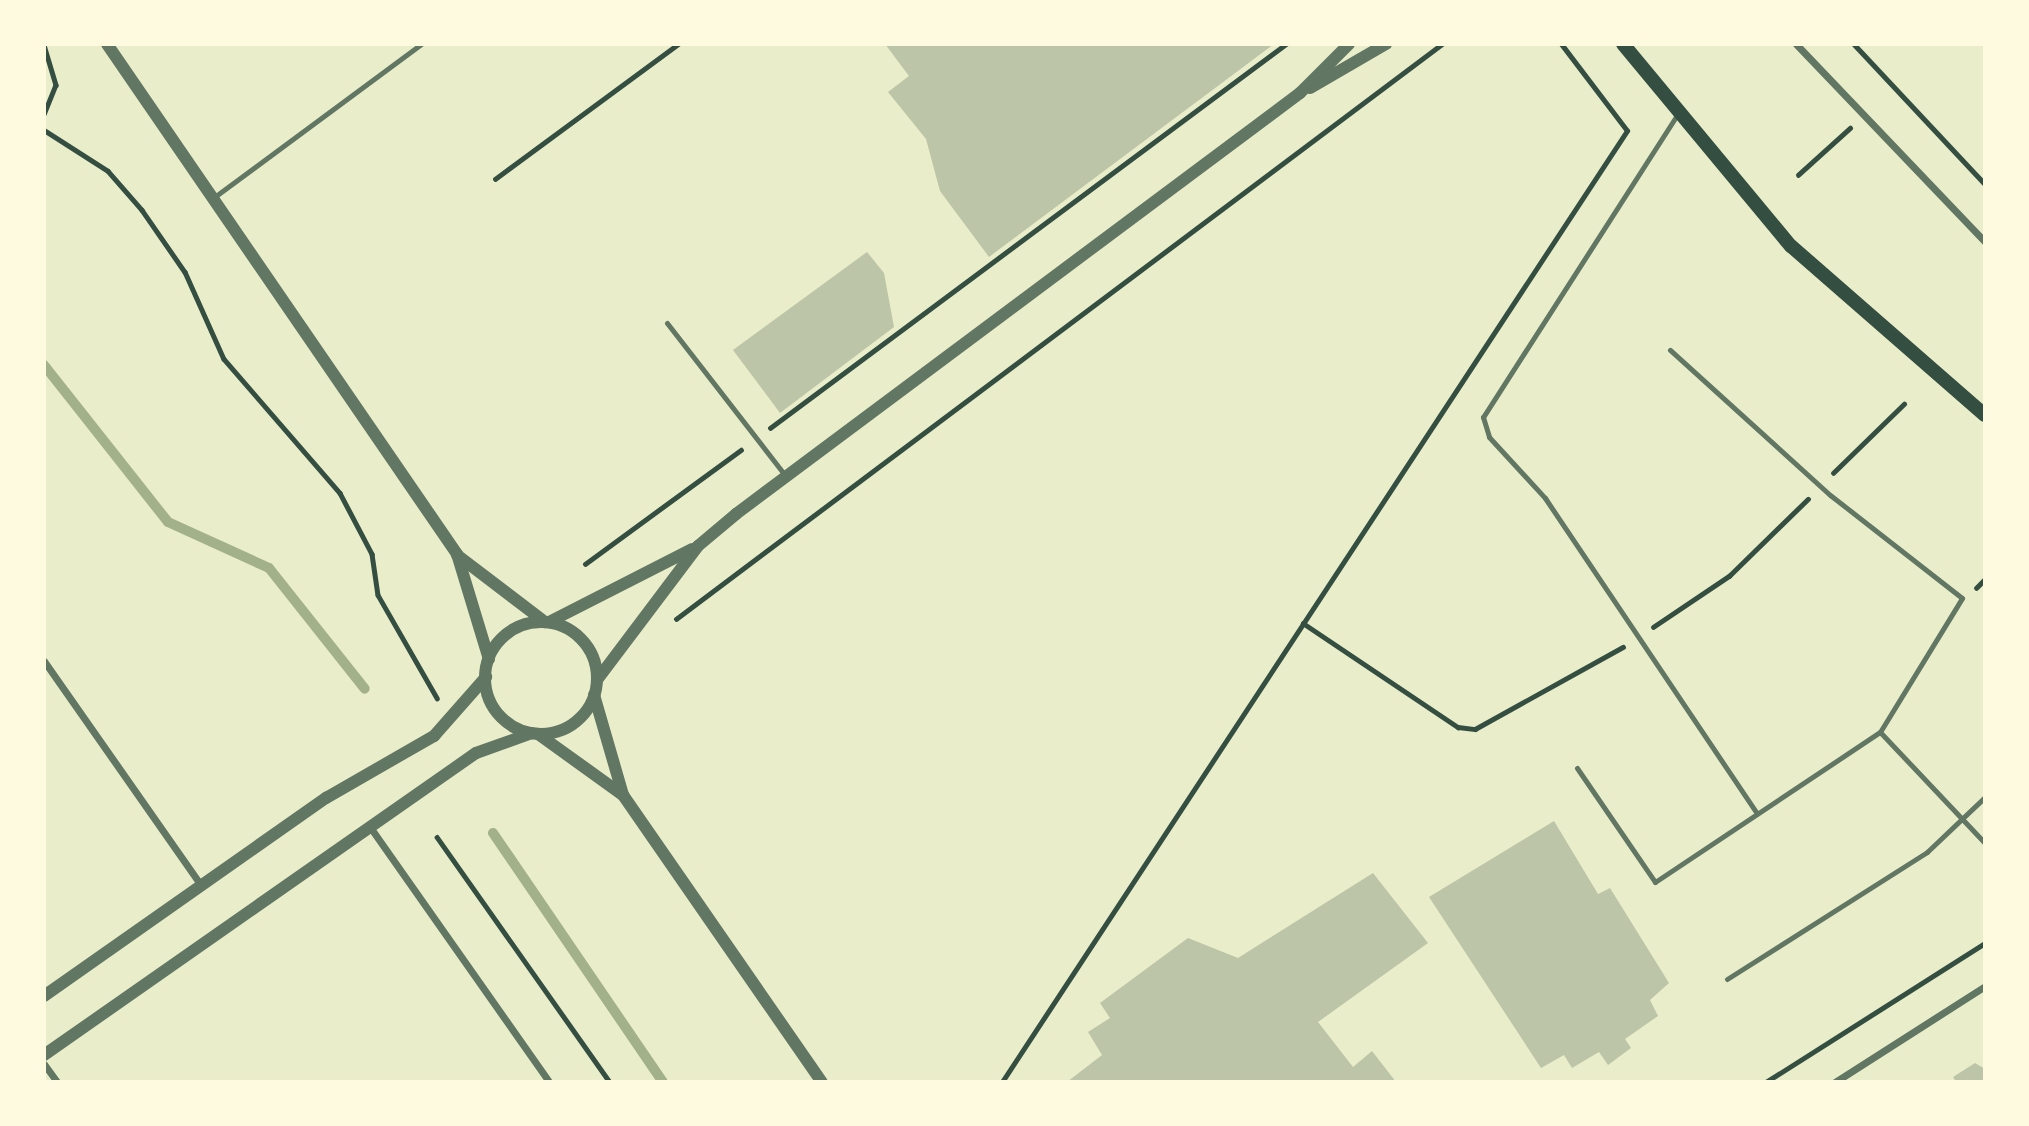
<!DOCTYPE html>
<style>
body{margin:0}
#map{position:relative;width:2029px;height:1126px;overflow:hidden;background:#e9edc9;font-family:Inter,sans-serif}
div>[style]{position:absolute}
.stream>*{height:10px;margin:-5px;padding:0 5px;transform-origin:5px;border-radius:5px;background:#a3b18a}
.building>*{inset:0;background:#bcc5a7}
.path>*{height:4.5px;margin:-2.25px;padding:0 2.25px;transform-origin:2.25px;border-radius:2.25px;background:#344e41}
.service>*{height:5px;margin:-2.5px;padding:0 2.5px;transform-origin:2.5px;border-radius:2.5px;background:#617663}
.minor>*{height:7px;margin:-3.5px;padding:0 3.5px;transform-origin:3.5px;border-radius:3.5px;background:#617663}
.tertiary>*{height:12px;margin:-6px;padding:0 6px;transform-origin:6px;border-radius:6px;background:#617663}
.tertiary>.ring{margin:-6px;padding:0;box-sizing:content-box;background:none;border:12px solid #617663;border-radius:50%}
.secondary>*{height:14px;margin:-7px;padding:0 7px;transform-origin:7px;border-radius:7px;background:#344e41}
span{translate:-50% -50%;white-space:nowrap;text-align:center;line-height:1.15;-webkit-text-stroke:5px #fefae0;paint-order:stroke}
.frame{position:absolute;inset:0;border:46px solid #fefae0;pointer-events:none}
</style>
<div id="map">
<div class="stream">
<i style="left:44px;top:365px;width:200px;rotate:51.7deg"></i>
<i style="left:168px;top:522px;width:111px;rotate:24.5deg"></i>
<i style="left:269px;top:568px;width:154px;rotate:51.6deg"></i>
<i style="left:493px;top:833px;width:301px;rotate:55.7deg"></i>
</div>
<div class="building">
<i style="clip-path:polygon(885px 44px,1274px 44px,989px 257px,940px 191px,926px 139px,888px 92px,909px 76px)"></i>
<i style="clip-path:polygon(867px 252px,884px 273px,894px 327px,780px 413px,733px 350px)"></i>
<i style="clip-path:polygon(1554px 821px,1598px 894px,1610px 888px,1669px 983px,1650px 1000px,1658px 1016px,1625px 1039px,1631px 1048px,1608px 1065px,1599px 1052px,1572px 1068px,1564px 1055px,1541px 1068px,1429px 897px)"></i>
<i style="clip-path:polygon(1373px 873px,1428px 943px,1318px 1022px,1353px 1067px,1372px 1051px,1396px 1082px,1067px 1082px,1102px 1055px,1088px 1032px,1110px 1018px,1100px 1003px,1188px 938px,1238px 958px)"></i>
<i style="clip-path:polygon(1975px 1063px,1985px 1069px,1985px 1082px,1956px 1082px,1953px 1077px)"></i>
</div>
<div class="path">
<i style="left:1854px;top:44px;width:192px;rotate:46.9deg"></i>
<i style="left:44px;top:45px;width:42px;rotate:73.3deg"></i>
<i style="left:56px;top:85px;width:31px;rotate:112deg"></i>
<i style="left:44px;top:130px;width:76px;rotate:32.6deg"></i>
<i style="left:108px;top:171px;width:52px;rotate:48.9deg"></i>
<i style="left:142px;top:210px;width:75px;rotate:55.3deg"></i>
<i style="left:185px;top:272px;width:95px;rotate:65.9deg"></i>
<i style="left:224px;top:359px;width:177px;rotate:49.1deg"></i>
<i style="left:340px;top:493px;width:69px;rotate:62.3deg"></i>
<i style="left:372px;top:554px;width:41px;rotate:81.7deg"></i>
<i style="left:378px;top:595px;width:119px;rotate:60.2deg"></i>
<i style="left:1798px;top:175px;width:70px;rotate:-42.1deg"></i>
<i style="left:495px;top:179px;width:227px;rotate:-36.4deg"></i>
<i style="left:770px;top:428px;width:643px;rotate:-36.66deg"></i>
<i style="left:1833px;top:473px;width:99px;rotate:-44.2deg"></i>
<i style="left:585px;top:564px;width:193px;rotate:-36.2deg"></i>
<i style="left:1976px;top:588px;width:13px;rotate:-45deg"></i>
<i style="left:676px;top:619px;width:958px;rotate:-36.89deg"></i>
<i style="left:1303px;top:623px;width:187px;rotate:33.9deg"></i>
<i style="left:1458px;top:727px;width:17px;rotate:7deg"></i>
<i style="left:1475px;top:729px;width:169px;rotate:-29deg"></i>
<i style="left:1653px;top:627px;width:92px;rotate:-33.9deg"></i>
<i style="left:1729px;top:576px;width:110px;rotate:-44.3deg"></i>
<i style="left:437px;top:837px;width:300px;rotate:54.8deg"></i>
<i style="left:1002px;top:1082px;width:1138px;rotate:-56.69deg"></i>
<i style="left:1627px;top:131px;width:109px;rotate:-127.2deg"></i>
<i style="left:1766px;top:1082px;width:259px;rotate:-32.4deg"></i>
</div>
<div class="service">
<i style="left:1677px;top:115px;width:359px;rotate:122.7deg"></i>
<i style="left:1483px;top:417px;width:21px;rotate:73deg"></i>
<i style="left:1489px;top:437px;width:83px;rotate:47.4deg"></i>
<i style="left:1545px;top:498px;width:380px;rotate:56.1deg"></i>
<i style="left:213px;top:198px;width:259px;rotate:-36.5deg"></i>
<i style="left:667px;top:323px;width:192px;rotate:52.2deg"></i>
<i style="left:1880px;top:732px;width:153px;rotate:46.6deg"></i>
<i style="left:1577px;top:768px;width:138px;rotate:55.6deg"></i>
<i style="left:1655px;top:882px;width:270px;rotate:-33.7deg"></i>
<i style="left:1880px;top:732px;width:157px;rotate:-58.5deg"></i>
<i style="left:1962px;top:598px;width:167px;rotate:-142deg"></i>
<i style="left:1830px;top:495px;width:216px;rotate:-137.8deg"></i>
<i style="left:1727px;top:979px;width:237px;rotate:-32.4deg"></i>
<i style="left:1927px;top:852px;width:80px;rotate:-43.5deg"></i>
</div>
<div class="minor">
<i style="left:1796px;top:44px;width:274px;rotate:46.3deg"></i>
<i style="left:44px;top:661px;width:274px;rotate:55deg"></i>
<i style="left:370px;top:827px;width:312px;rotate:54.9deg"></i>
<i style="left:44px;top:1064px;width:22px;rotate:54deg"></i>
<i style="left:1835px;top:1082px;width:178px;rotate:-32.6deg"></i>
</div>
<div class="tertiary">
<i style="left:107px;top:44px;width:619px;rotate:55.54deg"></i>
<i style="left:457px;top:554px;width:110px;rotate:73.1deg"></i>
<i style="left:1310px;top:88px;width:88px;rotate:-30.1deg"></i>
<i style="left:457px;top:555px;width:111px;rotate:37.3deg"></i>
<i style="left:549px;top:622px;width:161px;rotate:-27deg"></i>
<i class="ring" style="left:485px;top:622px;width:100px;height:100px"></i>
<i style="left:597px;top:680px;width:168px;rotate:-53deg"></i>
<i style="left:698px;top:546px;width:50px;rotate:-40.1deg"></i>
<i style="left:736px;top:514px;width:704px;rotate:-36.74deg"></i>
<i style="left:1300px;top:93px;width:69px;rotate:-45deg"></i>
<i style="left:594px;top:695px;width:104px;rotate:73.8deg"></i>
<i style="left:623px;top:795px;width:349px;rotate:55.3deg"></i>
<i style="left:538px;top:734px;width:105px;rotate:35.7deg"></i>
<i style="left:44px;top:996px;width:345px;rotate:-35.1deg"></i>
<i style="left:326px;top:798px;width:125px;rotate:-29.9deg"></i>
<i style="left:434px;top:736px;width:79px;rotate:-48.6deg"></i>
<i style="left:44px;top:1055px;width:527px;rotate:-34.96deg"></i>
<i style="left:476px;top:753px;width:59px;rotate:-19.7deg"></i>
</div>
<div class="secondary">
<i style="left:1623px;top:44px;width:263px;rotate:50.3deg"></i>
<i style="left:1791px;top:246px;width:257px;rotate:41.1deg"></i>
</div>
<div class="frame"></div>
</div>
